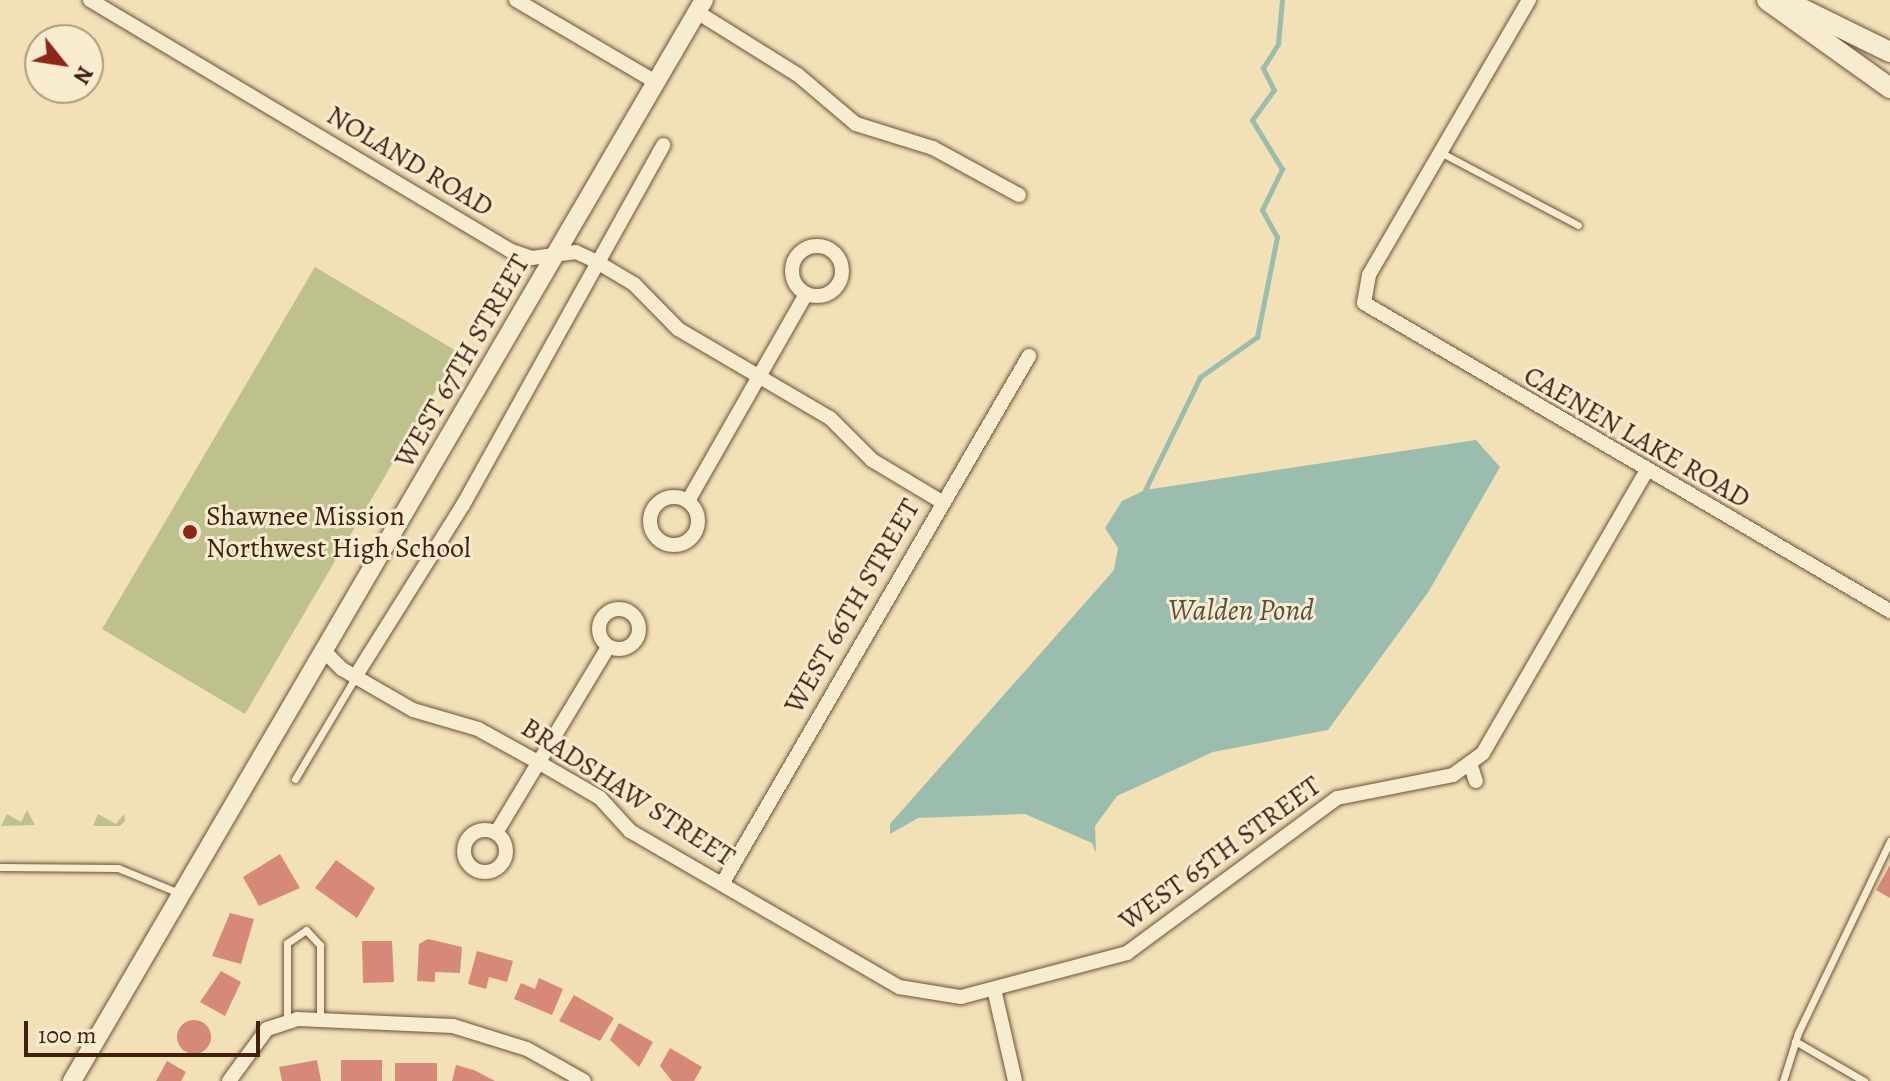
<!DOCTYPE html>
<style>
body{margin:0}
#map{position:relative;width:1890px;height:1081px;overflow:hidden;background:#f2e0b7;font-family:Alegreya,serif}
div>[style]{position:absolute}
.green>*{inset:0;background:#bec18c}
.water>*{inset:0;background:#9bbdae}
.stream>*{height:5px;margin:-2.5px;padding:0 2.5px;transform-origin:2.5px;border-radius:2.5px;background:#9bbdae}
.building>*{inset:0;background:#d78979}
.round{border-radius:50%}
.roads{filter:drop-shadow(0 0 2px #6e503a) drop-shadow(0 0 2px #6e503a)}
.service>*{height:7px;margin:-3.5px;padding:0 3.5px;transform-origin:3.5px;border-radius:3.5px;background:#f7ebd0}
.minor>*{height:14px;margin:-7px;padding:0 7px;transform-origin:7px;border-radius:7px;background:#f7ebd0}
.minor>.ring{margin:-7px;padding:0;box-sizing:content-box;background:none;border:14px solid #f7ebd0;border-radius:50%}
.tertiary>*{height:18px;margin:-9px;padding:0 9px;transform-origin:9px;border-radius:9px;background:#f7ebd0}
.secondary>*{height:20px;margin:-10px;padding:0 10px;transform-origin:10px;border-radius:10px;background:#f7ebd0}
.dots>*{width:22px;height:22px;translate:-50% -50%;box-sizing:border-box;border:4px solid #f7ebd0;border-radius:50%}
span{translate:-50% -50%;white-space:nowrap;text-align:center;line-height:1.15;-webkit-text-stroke:6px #f7ebd0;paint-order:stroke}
.street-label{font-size:28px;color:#422010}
.poi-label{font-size:28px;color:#422010}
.left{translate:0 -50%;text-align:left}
.water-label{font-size:30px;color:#5d4f3f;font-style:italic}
.north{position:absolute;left:24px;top:24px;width:80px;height:80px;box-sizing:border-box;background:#f7ebd0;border:2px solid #af9a83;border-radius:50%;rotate:120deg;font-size:22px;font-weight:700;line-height:32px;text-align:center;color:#422010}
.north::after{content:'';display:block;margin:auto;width:28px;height:36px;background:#8f2418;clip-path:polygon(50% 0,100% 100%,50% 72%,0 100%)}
.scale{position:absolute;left:24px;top:1021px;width:236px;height:36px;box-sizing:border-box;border:4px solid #422010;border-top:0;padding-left:10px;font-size:24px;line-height:28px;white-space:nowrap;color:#422010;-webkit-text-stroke:6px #f7ebd0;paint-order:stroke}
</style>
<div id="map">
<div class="green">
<i style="clip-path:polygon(315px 267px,458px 352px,245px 714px,102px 629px)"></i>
<i style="clip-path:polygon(27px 810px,35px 825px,1px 826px,7px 814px,21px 822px)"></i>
<i style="clip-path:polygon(98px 814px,116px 824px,124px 814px,125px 821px,120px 826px,93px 826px)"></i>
</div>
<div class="water">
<i style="clip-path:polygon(1476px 440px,1500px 467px,1429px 591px,1328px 730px,1213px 752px,1117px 796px,1095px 826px,1096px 853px,1092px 843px,1025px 814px,918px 818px,890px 834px,890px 824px,1114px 570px,1118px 548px,1105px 528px,1122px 501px,1145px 490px)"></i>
</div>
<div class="stream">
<i style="left:1145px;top:490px;width:126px;rotate:-64deg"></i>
<i style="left:1200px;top:377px;width:70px;rotate:-35.1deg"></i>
<i style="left:1257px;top:337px;width:102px;rotate:-78.7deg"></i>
<i style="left:1277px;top:237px;width:31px;rotate:-119deg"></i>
<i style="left:1262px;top:210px;width:46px;rotate:-64deg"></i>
<i style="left:1282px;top:169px;width:57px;rotate:-121.5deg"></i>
<i style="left:1252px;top:120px;width:37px;rotate:-54deg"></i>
<i style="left:1274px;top:90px;width:25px;rotate:-117deg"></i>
<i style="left:1263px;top:68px;width:28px;rotate:-58deg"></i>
<i style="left:1278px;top:44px;width:44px;rotate:-84.8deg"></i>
</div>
<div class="building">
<i style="clip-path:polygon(280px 854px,300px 888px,259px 906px,243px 877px)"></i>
<i style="clip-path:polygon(336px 860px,375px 888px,357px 918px,315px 888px)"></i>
<i style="clip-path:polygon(1890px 865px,1890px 898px,1876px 890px)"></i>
<i style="clip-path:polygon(230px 913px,254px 919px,241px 964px,212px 956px)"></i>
<i style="clip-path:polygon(428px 939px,462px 947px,460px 973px,435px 972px,435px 982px,417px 981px,419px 944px)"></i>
<i style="clip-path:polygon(362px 941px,392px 941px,394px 982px,363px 983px)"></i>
<i style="clip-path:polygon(477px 951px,513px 961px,507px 982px,489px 977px,486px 989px,468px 984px)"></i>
<i style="clip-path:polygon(221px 971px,241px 982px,225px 1016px,200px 1002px)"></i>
<i style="clip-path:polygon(539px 978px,563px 989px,552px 1015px,514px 999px,521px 983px,535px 989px)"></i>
<i style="clip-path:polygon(574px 995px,614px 1018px,600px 1041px,559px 1021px)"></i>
<i class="round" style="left:177px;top:1020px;width:34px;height:34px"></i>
<i style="clip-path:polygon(619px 1023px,653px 1042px,639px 1067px,610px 1040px)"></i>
<i style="clip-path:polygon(670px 1048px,702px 1067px,694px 1081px,672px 1081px,660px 1066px)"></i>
<i style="clip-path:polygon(317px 1060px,321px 1081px,282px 1081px,279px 1067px)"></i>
<i style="clip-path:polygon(341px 1060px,382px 1060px,382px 1081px,341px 1081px)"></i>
<i style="clip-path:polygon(167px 1061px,186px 1072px,181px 1081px,156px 1081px)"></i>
<i style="clip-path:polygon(395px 1063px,437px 1063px,437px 1081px,395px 1081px)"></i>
<i style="clip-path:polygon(456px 1065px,474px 1070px,495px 1081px,452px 1081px)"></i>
</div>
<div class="roads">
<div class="service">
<i style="left:1440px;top:152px;width:156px;rotate:27.9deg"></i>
<i style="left:295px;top:779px;width:117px;rotate:-59.3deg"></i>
<i style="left:0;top:867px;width:118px;rotate:0.5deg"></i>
<i style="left:118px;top:868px;width:66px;rotate:22.3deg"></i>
<i style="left:287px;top:1022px;width:79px;rotate:-90deg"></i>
<i style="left:287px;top:943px;width:23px;rotate:-34deg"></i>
<i style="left:306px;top:930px;width:21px;rotate:47deg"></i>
<i style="left:320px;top:945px;width:75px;rotate:90deg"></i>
<i style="left:1795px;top:1041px;width:80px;rotate:30.1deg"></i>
<i style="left:1783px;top:1081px;width:50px;rotate:-72.6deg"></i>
<i style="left:1798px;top:1033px;width:213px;rotate:-64.4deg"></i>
</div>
<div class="minor">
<i style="left:90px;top:0;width:488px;rotate:30.8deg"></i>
<i style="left:509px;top:250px;width:24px;rotate:19deg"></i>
<i style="left:532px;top:258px;width:44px;rotate:-7.8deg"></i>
<i style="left:576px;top:252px;width:23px;rotate:25deg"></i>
<i style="left:597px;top:262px;width:43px;rotate:30.7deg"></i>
<i style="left:634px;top:284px;width:63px;rotate:45.6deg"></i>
<i style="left:678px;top:329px;width:176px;rotate:30.4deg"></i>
<i style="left:830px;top:418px;width:59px;rotate:45deg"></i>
<i style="left:872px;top:460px;width:82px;rotate:31deg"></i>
<i style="left:516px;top:0;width:162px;rotate:30.4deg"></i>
<i style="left:1529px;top:0;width:318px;rotate:120.2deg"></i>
<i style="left:1369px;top:275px;width:28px;rotate:100deg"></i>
<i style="left:1364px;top:303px;width:610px;rotate:30.35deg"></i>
<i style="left:697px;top:12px;width:119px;rotate:32deg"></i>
<i style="left:798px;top:75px;width:76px;rotate:40.2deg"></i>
<i style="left:856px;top:124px;width:81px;rotate:17.3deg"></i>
<i style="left:933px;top:148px;width:98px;rotate:28.7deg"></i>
<i class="ring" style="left:792px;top:246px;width:36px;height:36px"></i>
<i class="ring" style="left:650px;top:497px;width:34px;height:34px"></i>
<i style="left:688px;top:501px;width:238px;rotate:-60.3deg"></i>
<i class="ring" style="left:599px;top:609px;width:26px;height:26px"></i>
<i style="left:325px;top:652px;width:24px;rotate:45deg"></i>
<i style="left:342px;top:669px;width:82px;rotate:30deg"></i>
<i style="left:413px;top:710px;width:68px;rotate:16.3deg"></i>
<i style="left:478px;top:729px;width:68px;rotate:28.8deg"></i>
<i style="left:538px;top:762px;width:72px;rotate:30.1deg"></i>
<i style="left:600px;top:798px;width:45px;rotate:47.7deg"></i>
<i style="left:630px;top:831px;width:311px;rotate:30.1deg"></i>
<i style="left:899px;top:987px;width:63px;rotate:9.2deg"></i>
<i style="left:961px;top:997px;width:172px;rotate:-14.8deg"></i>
<i style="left:1127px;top:953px;width:261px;rotate:-36.4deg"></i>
<i style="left:1337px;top:798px;width:118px;rotate:-11.2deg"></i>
<i style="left:1453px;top:775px;width:37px;rotate:-36deg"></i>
<i style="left:1483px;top:753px;width:323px;rotate:-59.9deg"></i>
<i style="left:355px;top:677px;width:203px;rotate:-57.9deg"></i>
<i style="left:463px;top:505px;width:412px;rotate:-60.9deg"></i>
<i style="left:1470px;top:763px;width:19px;rotate:72deg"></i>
<i class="ring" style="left:464px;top:830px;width:28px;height:28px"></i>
<i style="left:496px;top:833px;width:217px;rotate:-58.9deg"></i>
<i style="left:722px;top:884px;width:611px;rotate:-59.82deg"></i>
<i style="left:994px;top:989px;width:94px;rotate:77.1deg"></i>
<i style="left:229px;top:1081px;width:64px;rotate:-53.8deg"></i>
<i style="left:267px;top:1029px;width:32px;rotate:-18deg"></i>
<i style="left:297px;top:1019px;width:156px;rotate:2.6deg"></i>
<i style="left:453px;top:1026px;width:77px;rotate:17.3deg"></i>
<i style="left:527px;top:1049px;width:65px;rotate:29.3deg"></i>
</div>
<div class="tertiary">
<i style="left:72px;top:1081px;width:1252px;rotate:-59.69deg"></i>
</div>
<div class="secondary">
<i style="left:1767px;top:0;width:151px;rotate:35.6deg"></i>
<i style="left:1784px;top:0;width:118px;rotate:26.1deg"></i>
</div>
</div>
<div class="dots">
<i style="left:190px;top:532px;background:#8f2418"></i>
</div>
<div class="street-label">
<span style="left:410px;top:161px;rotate:31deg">NOLAND ROAD</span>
<span style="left:462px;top:361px;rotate:-60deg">WEST 67TH STREET</span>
<span style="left:1637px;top:437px;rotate:30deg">CAENEN LAKE ROAD</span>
<span style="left:852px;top:606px;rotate:-60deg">WEST 66TH STREET</span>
<span style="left:628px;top:792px;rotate:33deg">BRADSHAW STREET</span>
<span style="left:1220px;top:853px;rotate:-36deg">WEST 65TH STREET</span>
</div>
<div class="poi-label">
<span class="left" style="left:206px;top:532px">Shawnee Mission<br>Northwest High School</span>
</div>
<div class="water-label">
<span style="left:1241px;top:610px">Walden Pond</span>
</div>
<div class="north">N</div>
<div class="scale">100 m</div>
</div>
